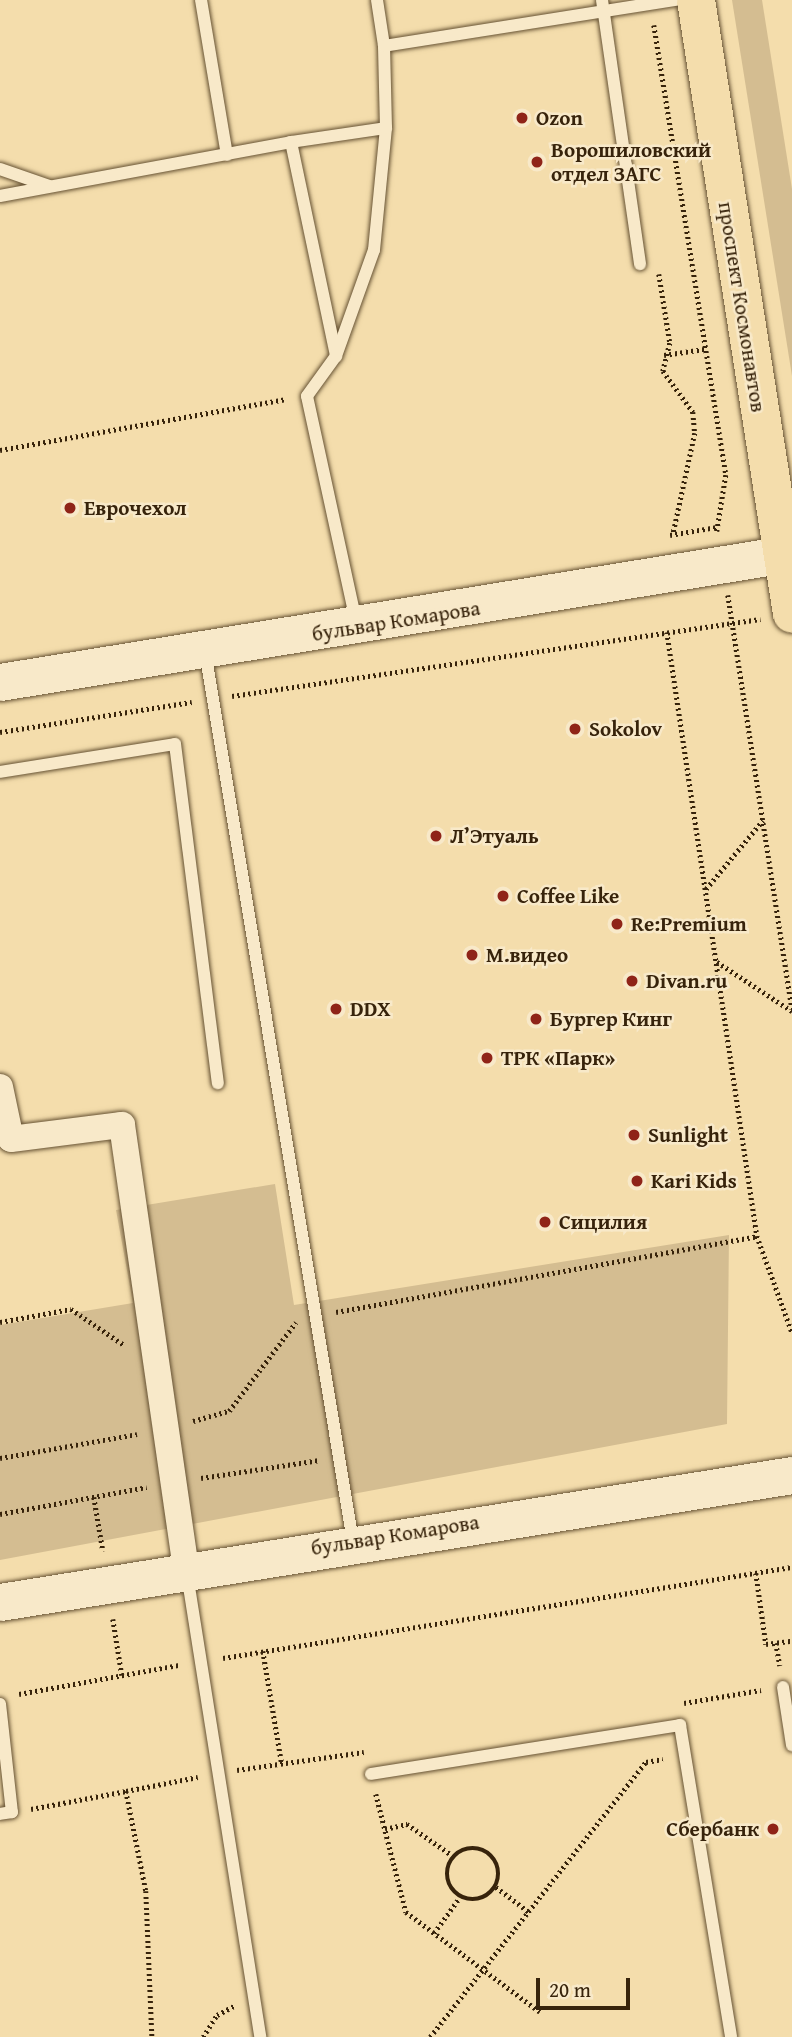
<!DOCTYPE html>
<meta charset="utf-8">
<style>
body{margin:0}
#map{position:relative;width:792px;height:2037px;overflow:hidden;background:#f4ddac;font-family:"Gentium Book Plus",serif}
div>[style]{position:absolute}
.green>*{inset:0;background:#d4bd91}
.path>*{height:4.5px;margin-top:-2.25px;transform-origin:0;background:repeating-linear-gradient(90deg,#37230b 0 2px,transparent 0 5.5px)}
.path>.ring{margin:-2.25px;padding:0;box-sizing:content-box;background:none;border:4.5px solid #37230b;border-radius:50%}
.roads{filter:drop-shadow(0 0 2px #665233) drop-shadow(0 0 2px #665233)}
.lane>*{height:12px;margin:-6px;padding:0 6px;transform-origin:6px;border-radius:6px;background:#f8e9c9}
.street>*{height:26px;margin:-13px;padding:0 13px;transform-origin:13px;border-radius:13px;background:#f8e9c9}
.secondary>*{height:37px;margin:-18.5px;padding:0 18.5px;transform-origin:18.5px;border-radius:18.5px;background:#f8e9c9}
.primary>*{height:38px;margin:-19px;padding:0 19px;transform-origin:19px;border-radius:19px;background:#f4ddac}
.dots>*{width:19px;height:19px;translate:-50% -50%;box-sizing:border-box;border:4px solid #f8e9c9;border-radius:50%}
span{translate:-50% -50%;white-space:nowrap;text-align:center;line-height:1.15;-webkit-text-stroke:5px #f8e9c9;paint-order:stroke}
.poi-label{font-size:21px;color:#37230b;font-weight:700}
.left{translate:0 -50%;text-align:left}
.right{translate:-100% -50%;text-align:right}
.street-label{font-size:21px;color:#37230b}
.scale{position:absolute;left:536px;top:1978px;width:94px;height:32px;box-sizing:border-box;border:4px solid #37230b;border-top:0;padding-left:9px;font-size:21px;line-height:24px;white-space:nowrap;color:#37230b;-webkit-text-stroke:5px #f8e9c9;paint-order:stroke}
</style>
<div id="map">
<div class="green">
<i style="clip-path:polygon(732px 0,762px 0,792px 189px,792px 376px)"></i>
<i style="clip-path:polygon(275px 1184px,294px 1305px,729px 1235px,727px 1424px,0 1560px,0 1325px,133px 1303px,116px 1210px)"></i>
</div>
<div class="path">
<i style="left:654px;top:25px;width:456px;rotate:80.9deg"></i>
<i style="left:726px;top:475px;width:57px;rotate:99.1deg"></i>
<i style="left:659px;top:274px;width:70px;rotate:80.9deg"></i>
<i style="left:670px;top:343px;width:29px;rotate:104deg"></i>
<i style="left:663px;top:371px;width:51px;rotate:53.8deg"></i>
<i style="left:693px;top:412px;width:21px;rotate:85deg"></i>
<i style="left:695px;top:433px;width:104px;rotate:102.2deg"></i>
<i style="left:664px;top:355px;width:41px;rotate:-8.3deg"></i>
<i style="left:0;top:450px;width:291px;rotate:-10.1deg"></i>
<i style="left:670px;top:535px;width:48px;rotate:-9.7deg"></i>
<i style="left:728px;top:595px;width:419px;rotate:81.2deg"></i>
<i style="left:667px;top:632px;width:611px;rotate:81.52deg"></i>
<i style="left:232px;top:696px;width:534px;rotate:-8.3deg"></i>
<i style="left:0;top:732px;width:194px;rotate:-8.9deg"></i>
<i style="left:706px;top:889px;width:89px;rotate:-50.4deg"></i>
<i style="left:717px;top:962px;width:90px;rotate:33.2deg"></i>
<i style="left:336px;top:1312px;width:428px;rotate:-10.2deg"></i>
<i style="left:757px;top:1236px;width:102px;rotate:70deg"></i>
<i style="left:0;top:1322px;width:72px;rotate:-10.4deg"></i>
<i style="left:71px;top:1309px;width:64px;rotate:34.2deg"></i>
<i style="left:193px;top:1421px;width:37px;rotate:-16deg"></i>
<i style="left:229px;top:1411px;width:111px;rotate:-53deg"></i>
<i style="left:0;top:1458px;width:139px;rotate:-9.9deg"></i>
<i style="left:201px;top:1478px;width:120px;rotate:-8.6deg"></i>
<i style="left:94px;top:1497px;width:55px;rotate:80.5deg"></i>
<i style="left:0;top:1514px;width:149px;rotate:-10.4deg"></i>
<i style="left:756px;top:1573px;width:72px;rotate:82deg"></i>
<i style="left:766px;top:1644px;width:26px;rotate:-7deg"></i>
<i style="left:113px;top:1619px;width:57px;rotate:80.9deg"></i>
<i style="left:776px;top:1643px;width:23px;rotate:80deg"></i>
<i style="left:263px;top:1651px;width:115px;rotate:80.5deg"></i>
<i style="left:223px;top:1658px;width:576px;rotate:-9.09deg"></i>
<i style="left:19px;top:1694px;width:163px;rotate:-10.3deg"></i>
<i style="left:684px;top:1703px;width:78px;rotate:-9.6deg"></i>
<i style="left:237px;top:1770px;width:128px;rotate:-8.1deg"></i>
<i style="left:126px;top:1791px;width:73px;rotate:-11deg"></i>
<i style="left:376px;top:1794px;width:122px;rotate:75.7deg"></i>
<i style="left:406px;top:1912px;width:167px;rotate:36.7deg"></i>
<i style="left:31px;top:1809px;width:97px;rotate:-10.7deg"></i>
<i style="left:126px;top:1791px;width:102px;rotate:78.7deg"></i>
<i style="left:146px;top:1891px;width:146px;rotate:87.6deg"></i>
<i style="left:385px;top:1829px;width:23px;rotate:-13deg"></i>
<i style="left:407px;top:1824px;width:56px;rotate:34.8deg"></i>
<i class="ring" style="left:447px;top:1848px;width:47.5px;height:47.5px"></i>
<i style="left:496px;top:1887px;width:41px;rotate:37.1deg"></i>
<i style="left:434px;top:1933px;width:44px;rotate:-54.2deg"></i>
<i style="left:203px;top:2037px;width:26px;rotate:-58deg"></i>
<i style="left:217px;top:2015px;width:19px;rotate:-28deg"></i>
<i style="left:430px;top:2037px;width:350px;rotate:-51.9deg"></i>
<i style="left:646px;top:1762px;width:17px;rotate:-10deg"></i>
</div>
<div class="roads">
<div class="lane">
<i style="left:201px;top:0;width:157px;rotate:80.5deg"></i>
<i style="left:377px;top:0;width:47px;rotate:81.3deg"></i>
<i style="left:602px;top:0;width:267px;rotate:81.8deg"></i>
<i style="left:291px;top:142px;width:96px;rotate:-8.4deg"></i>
<i style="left:0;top:169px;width:52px;rotate:19.1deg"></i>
<i style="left:0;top:196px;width:296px;rotate:-10.5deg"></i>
<i style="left:291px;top:142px;width:219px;rotate:78.1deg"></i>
<i style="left:356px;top:621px;width:230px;rotate:-102.3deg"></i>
<i style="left:307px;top:396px;width:49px;rotate:-54.1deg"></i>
<i style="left:336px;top:356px;width:113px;rotate:-70.3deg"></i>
<i style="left:374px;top:250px;width:123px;rotate:-84.4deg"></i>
<i style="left:386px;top:128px;width:82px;rotate:-91.4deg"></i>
<i style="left:384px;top:46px;width:296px;rotate:-9deg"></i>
<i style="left:205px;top:651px;width:902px;rotate:80.56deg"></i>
<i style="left:0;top:772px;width:177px;rotate:-9.1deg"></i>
<i style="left:175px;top:744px;width:342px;rotate:82.8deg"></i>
<i style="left:187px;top:1574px;width:469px;rotate:81deg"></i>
<i style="left:783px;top:1687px;width:59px;rotate:81.2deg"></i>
<i style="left:0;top:1704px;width:109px;rotate:83.7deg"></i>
<i style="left:12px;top:1812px;width:12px;rotate:171deg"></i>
<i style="left:371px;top:1774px;width:313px;rotate:-9deg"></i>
<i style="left:680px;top:1725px;width:316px;rotate:80.7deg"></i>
</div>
<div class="street">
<i style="left:0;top:1087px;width:53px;rotate:78.1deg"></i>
<i style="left:11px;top:1139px;width:112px;rotate:-7.2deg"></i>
<i style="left:122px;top:1125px;width:450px;rotate:81.8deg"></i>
</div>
<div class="secondary">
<i style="left:0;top:682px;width:802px;rotate:-9.25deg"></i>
<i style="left:0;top:1602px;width:802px;rotate:-9.11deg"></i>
</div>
<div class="primary">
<i style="left:696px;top:0;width:621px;rotate:81.11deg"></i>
</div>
</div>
<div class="dots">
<i style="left:522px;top:118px;background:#8f2418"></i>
<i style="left:537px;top:162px;background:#8f2418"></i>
<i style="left:70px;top:508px;background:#8f2418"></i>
<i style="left:575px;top:729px;background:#8f2418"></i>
<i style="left:436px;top:836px;background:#8f2418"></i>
<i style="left:503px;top:896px;background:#8f2418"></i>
<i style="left:617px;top:924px;background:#8f2418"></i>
<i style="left:472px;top:955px;background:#8f2418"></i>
<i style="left:632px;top:981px;background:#8f2418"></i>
<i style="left:336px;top:1009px;background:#8f2418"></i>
<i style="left:536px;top:1019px;background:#8f2418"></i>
<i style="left:487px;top:1058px;background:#8f2418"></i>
<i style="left:634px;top:1135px;background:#8f2418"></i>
<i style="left:637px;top:1181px;background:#8f2418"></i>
<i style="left:545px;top:1222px;background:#8f2418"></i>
<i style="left:773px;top:1829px;background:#8f2418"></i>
</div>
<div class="poi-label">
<span class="left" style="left:536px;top:118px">Ozon</span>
<span class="left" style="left:551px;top:162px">Ворошиловский<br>отдел ЗАГС</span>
<span class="left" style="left:84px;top:508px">Еврочехол</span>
<span class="left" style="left:589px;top:729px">Sokolov</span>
<span class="left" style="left:450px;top:836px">Л’Этуаль</span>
<span class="left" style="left:517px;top:896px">Coffee Like</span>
<span class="left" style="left:631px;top:924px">Re:Premium</span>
<span class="left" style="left:486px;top:955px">М.видео</span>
<span class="left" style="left:646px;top:981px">Divan.ru</span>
<span class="left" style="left:350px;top:1009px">DDX</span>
<span class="left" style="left:550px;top:1019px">Бургер Кинг</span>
<span class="left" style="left:501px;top:1058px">ТРК «Парк»</span>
<span class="left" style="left:648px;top:1135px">Sunlight</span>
<span class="left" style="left:651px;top:1181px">Kari Kids</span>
<span class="left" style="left:559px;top:1222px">Сицилия</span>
<span class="right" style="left:759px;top:1829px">Сбербанк</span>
</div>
<div class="street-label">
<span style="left:742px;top:307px;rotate:81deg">проспект Космонавтов</span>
<span style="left:396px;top:621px;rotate:-9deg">бульвар Комарова</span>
<span style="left:395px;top:1535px;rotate:-9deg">бульвар Комарова</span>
</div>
<div class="scale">20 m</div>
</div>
